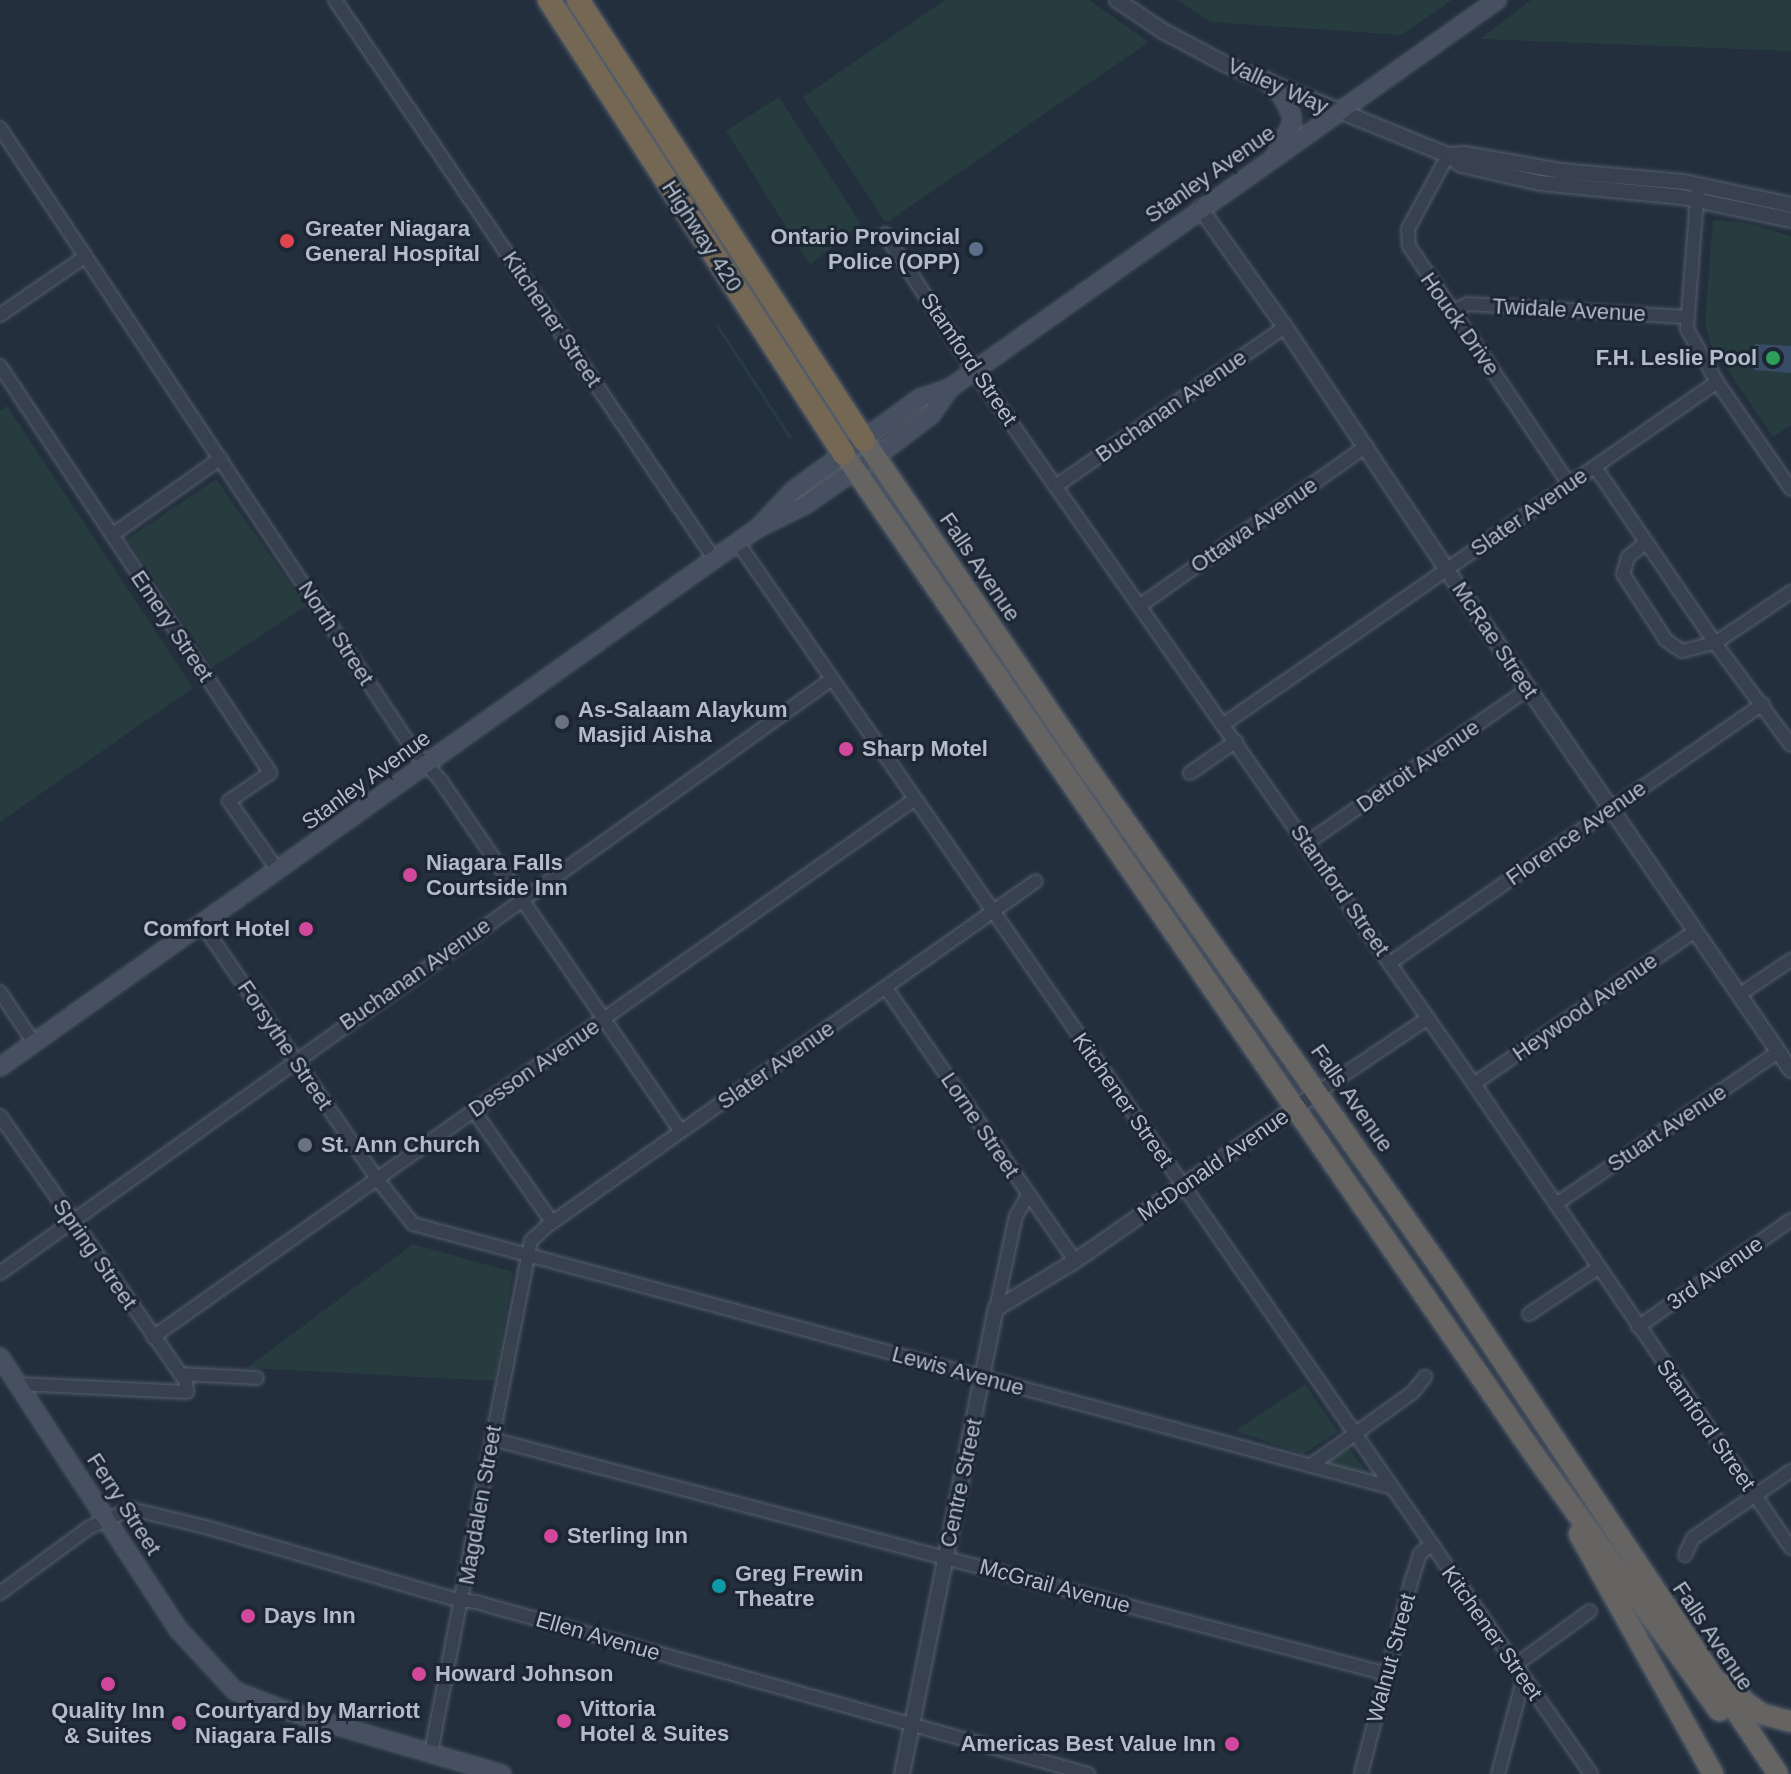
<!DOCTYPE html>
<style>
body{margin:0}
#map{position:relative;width:1791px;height:1774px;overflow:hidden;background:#242f3e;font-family:Arial,sans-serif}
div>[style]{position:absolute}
.green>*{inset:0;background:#263c3f}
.water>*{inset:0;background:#394c67}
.roads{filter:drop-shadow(0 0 2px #565f6c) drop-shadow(0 0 2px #565f6c)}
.minor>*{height:12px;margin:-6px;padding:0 6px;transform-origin:6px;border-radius:6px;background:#38414e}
.tertiary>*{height:14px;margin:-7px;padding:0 7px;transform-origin:7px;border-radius:7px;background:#38414e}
.secondary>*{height:16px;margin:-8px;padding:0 8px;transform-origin:8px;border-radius:8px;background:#465061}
.trunk>*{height:20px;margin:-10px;padding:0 10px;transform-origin:10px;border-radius:10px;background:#656462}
.motorway>*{height:22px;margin:-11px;padding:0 11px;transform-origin:11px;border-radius:11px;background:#746855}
.dots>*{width:22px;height:22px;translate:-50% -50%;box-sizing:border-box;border:4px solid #1d2633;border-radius:50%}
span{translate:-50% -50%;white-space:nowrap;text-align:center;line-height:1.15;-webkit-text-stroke:6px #1d2633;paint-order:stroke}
.street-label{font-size:22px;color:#b4bcc9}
.poi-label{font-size:22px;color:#b4bcc9;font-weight:700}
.left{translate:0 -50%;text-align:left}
.right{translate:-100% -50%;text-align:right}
</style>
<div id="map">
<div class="green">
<i style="clip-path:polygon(945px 0,1089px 0,1149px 42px,886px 223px,803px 97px)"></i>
<i style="clip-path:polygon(1177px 0,1452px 0,1401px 35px,1211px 22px)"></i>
<i style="clip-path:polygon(1531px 0,1791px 0,1791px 51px,1480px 39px)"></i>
<i style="clip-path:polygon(779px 97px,861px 224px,810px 265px,726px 131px)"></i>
<i style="clip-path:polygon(1713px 220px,1748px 223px,1791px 236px,1791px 425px,1773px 437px,1711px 345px,1705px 323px)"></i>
<i style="clip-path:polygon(718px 324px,792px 437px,789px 439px,716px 326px)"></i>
<i style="clip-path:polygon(7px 406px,193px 688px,0 822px,0 411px)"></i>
<i style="clip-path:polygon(216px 479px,306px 606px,213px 667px,127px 539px)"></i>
<i style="clip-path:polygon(413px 1244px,513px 1272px,495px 1381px,247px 1368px)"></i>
<i style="clip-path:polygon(1305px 1384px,1338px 1432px,1303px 1454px,1235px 1431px)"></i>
<i style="clip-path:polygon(1349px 1448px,1368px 1474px,1367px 1476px,1329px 1464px,1329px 1461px)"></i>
</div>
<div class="water">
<i style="clip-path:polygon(1755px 344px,1791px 346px,1791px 373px,1754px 370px)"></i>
</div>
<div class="roads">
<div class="minor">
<i style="left:335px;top:0;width:677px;rotate:55.84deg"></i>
<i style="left:0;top:128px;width:744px;rotate:56.4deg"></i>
<i style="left:412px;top:748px;width:44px;rotate:48.7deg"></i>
<i style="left:441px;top:781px;width:424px;rotate:55.6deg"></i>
<i style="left:1448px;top:155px;width:84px;rotate:118.4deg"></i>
<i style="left:1408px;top:229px;width:17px;rotate:87deg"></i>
<i style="left:1409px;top:246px;width:287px;rotate:56.1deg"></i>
<i style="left:1698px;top:185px;width:144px;rotate:94.4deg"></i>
<i style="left:1687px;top:329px;width:61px;rotate:60.5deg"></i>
<i style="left:1717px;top:382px;width:130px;rotate:55.3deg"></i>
<i style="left:885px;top:234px;width:163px;rotate:56.8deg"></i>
<i style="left:974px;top:370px;width:872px;rotate:55deg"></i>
<i style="left:1474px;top:1084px;width:562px;rotate:55.66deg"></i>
<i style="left:1452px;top:312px;width:18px;rotate:-27deg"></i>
<i style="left:1468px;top:304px;width:220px;rotate:3.4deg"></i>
<i style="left:0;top:315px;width:104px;rotate:-34.5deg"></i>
<i style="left:0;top:366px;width:488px;rotate:56.4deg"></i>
<i style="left:270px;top:773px;width:50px;rotate:145.7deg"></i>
<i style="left:229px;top:801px;width:85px;rotate:55deg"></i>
<i style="left:1595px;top:467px;width:213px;rotate:55.7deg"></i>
<i style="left:1715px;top:643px;width:127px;rotate:53.3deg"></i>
<i style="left:1056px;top:486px;width:279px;rotate:-34.8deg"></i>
<i style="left:112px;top:535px;width:133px;rotate:-35.2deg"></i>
<i style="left:738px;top:543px;width:1498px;rotate:55.28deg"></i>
<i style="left:1645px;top:543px;width:22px;rotate:141deg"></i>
<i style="left:1628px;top:557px;width:18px;rotate:106deg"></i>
<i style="left:1623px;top:574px;width:79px;rotate:56.9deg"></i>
<i style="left:1666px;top:640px;width:19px;rotate:35deg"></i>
<i style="left:1682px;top:651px;width:34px;rotate:-14deg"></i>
<i style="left:1715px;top:643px;width:92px;rotate:-33.9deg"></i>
<i style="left:1141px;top:605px;width:276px;rotate:-35.2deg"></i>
<i style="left:1224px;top:724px;width:600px;rotate:-34.75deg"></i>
<i style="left:1190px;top:773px;width:56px;rotate:-34.8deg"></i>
<i style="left:1307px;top:843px;width:269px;rotate:-34.9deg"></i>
<i style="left:202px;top:924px;width:309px;rotate:55.5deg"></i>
<i style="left:377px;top:1179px;width:58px;rotate:51.3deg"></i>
<i style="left:413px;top:1224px;width:1012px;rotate:15.07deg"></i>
<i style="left:1390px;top:963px;width:454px;rotate:-34.8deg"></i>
<i style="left:886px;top:988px;width:332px;rotate:55.3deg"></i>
<i style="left:0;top:992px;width:61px;rotate:56.3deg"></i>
<i style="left:1739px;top:995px;width:63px;rotate:-33.9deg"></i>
<i style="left:1474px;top:1084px;width:269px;rotate:-34.7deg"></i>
<i style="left:1318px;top:1092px;width:133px;rotate:-33.9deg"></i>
<i style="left:474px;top:1111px;width:136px;rotate:54.9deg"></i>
<i style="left:0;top:1116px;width:325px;rotate:55deg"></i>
<i style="left:186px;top:1382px;width:10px;rotate:84deg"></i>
<i style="left:187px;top:1392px;width:169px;rotate:-177.3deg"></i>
<i style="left:1556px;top:1204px;width:269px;rotate:-34.4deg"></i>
<i style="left:0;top:1273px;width:1022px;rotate:-35.52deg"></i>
<i style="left:996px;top:1309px;width:95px;rotate:-77.9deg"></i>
<i style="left:1016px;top:1216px;width:24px;rotate:-60deg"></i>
<i style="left:1529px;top:1314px;width:83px;rotate:-33.7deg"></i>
<i style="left:1638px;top:1327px;width:187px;rotate:-35deg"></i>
<i style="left:153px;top:1337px;width:933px;rotate:-35.22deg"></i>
<i style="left:180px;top:1374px;width:77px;rotate:3deg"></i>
<i style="left:492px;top:1439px;width:925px;rotate:14.71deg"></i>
<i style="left:1310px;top:1466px;width:125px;rotate:-35.6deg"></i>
<i style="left:1412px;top:1393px;width:21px;rotate:-51deg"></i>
<i style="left:1685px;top:1555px;width:19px;rotate:-65deg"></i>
<i style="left:1693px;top:1538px;width:119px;rotate:-34.4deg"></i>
<i style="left:0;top:1593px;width:112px;rotate:-36.3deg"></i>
<i style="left:90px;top:1527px;width:45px;rotate:-23.7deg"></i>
<i style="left:131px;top:1509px;width:77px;rotate:13.5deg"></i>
<i style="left:206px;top:1527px;width:254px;rotate:16.2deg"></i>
<i style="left:450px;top:1598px;width:26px;rotate:9deg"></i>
<i style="left:476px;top:1602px;width:636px;rotate:15.7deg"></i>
<i style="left:1517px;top:1664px;width:90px;rotate:-36deg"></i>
<i style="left:431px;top:1752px;width:521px;rotate:-78.93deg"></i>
<i style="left:531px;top:1241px;width:22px;rotate:-43deg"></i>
<i style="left:547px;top:1226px;width:598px;rotate:-35.2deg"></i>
<i style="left:1361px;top:1774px;width:198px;rotate:-75.4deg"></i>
<i style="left:1411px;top:1582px;width:29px;rotate:-72deg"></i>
<i style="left:1420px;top:1554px;width:13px;rotate:-42deg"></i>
<i style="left:1498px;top:1774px;width:100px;rotate:-75deg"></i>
</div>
<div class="tertiary">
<i style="left:1117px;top:0;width:55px;rotate:34deg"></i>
<i style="left:1163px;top:31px;width:72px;rotate:28deg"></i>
<i style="left:1227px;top:65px;width:239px;rotate:22.2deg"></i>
<i style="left:1448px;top:155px;width:17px;rotate:36deg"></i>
<i style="left:1462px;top:165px;width:80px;rotate:13deg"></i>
<i style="left:1540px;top:183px;width:143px;rotate:5.6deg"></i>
<i style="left:1682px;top:197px;width:111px;rotate:11.9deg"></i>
<i style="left:1448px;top:155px;width:17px;rotate:-3deg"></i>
<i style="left:1465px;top:154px;width:97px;rotate:10deg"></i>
<i style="left:1561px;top:171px;width:123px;rotate:5.1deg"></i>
<i style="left:1684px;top:182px;width:109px;rotate:12.1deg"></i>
<i style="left:1200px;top:208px;width:146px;rotate:54.5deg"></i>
<i style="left:1285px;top:327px;width:303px;rotate:56.3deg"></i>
<i style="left:1453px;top:579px;width:596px;rotate:55.46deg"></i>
<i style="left:902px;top:1774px;width:474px;rotate:-78.6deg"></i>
<i style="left:996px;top:1309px;width:92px;rotate:-31.3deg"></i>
<i style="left:1075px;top:1261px;width:296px;rotate:-34.8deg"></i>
</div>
<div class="secondary">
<i style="left:1267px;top:81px;width:23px;rotate:45deg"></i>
<i style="left:1283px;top:97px;width:21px;rotate:65deg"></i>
<i style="left:1292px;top:116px;width:8px;rotate:90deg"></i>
<i style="left:1292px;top:124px;width:30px;rotate:120deg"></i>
<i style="left:761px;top:525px;width:48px;rotate:-46.7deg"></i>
<i style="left:794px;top:490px;width:156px;rotate:-36.1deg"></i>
<i style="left:920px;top:398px;width:32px;rotate:-18deg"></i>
<i style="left:950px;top:388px;width:671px;rotate:-35.35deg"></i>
<i style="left:0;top:1067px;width:930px;rotate:-35.42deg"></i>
<i style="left:758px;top:528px;width:52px;rotate:-26.1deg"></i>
<i style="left:805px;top:505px;width:103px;rotate:-34.8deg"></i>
<i style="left:890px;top:446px;width:51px;rotate:-37.1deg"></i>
<i style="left:931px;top:415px;width:33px;rotate:-55deg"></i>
<i style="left:0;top:1357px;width:325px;rotate:56.8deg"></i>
<i style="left:178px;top:1629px;width:84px;rotate:47.4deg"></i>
<i style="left:235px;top:1691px;width:53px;rotate:21.2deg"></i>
<i style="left:284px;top:1710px;width:227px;rotate:16.4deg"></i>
</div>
<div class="trunk">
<i style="left:864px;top:440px;width:404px;rotate:55.7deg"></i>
<i style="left:1092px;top:774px;width:618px;rotate:54.82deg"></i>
<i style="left:1448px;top:1279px;width:595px;rotate:56.31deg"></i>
<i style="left:844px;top:454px;width:1219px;rotate:55.4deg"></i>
<i style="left:1536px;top:1457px;width:313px;rotate:54.2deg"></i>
<i style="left:1579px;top:1534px;width:275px;rotate:60.8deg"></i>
<i style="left:1731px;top:1682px;width:23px;rotate:56deg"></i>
<i style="left:1744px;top:1701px;width:22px;rotate:36deg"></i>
<i style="left:1762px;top:1714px;width:30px;rotate:15deg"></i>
</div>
<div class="motorway">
<i style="left:549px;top:0;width:541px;rotate:56.99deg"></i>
<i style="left:578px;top:0;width:525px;rotate:56.98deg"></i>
</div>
</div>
<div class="dots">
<i style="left:287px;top:241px;background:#e0444e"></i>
<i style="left:976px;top:249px;background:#5c6f8a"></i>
<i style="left:1773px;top:358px;background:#2e9e5b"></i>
<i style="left:562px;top:722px;background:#6b7280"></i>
<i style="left:846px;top:749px;background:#d1479c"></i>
<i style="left:410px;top:875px;background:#d1479c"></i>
<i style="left:306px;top:929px;background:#d1479c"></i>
<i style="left:305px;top:1145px;background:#6b7280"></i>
<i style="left:551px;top:1536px;background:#d1479c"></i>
<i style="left:719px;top:1586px;background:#0f9aa8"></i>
<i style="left:248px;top:1616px;background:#d1479c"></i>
<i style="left:419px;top:1674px;background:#d1479c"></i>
<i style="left:108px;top:1684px;background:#d1479c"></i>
<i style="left:564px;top:1721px;background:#d1479c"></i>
<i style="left:179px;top:1723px;background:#d1479c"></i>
<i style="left:1232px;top:1744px;background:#d1479c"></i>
</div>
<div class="street-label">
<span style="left:1278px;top:86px;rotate:24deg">Valley Way</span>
<span style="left:1210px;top:174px;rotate:-35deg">Stanley Avenue</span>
<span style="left:702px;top:236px;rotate:57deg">Highway 420</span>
<span style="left:1569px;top:310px;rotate:3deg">Twidale Avenue</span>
<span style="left:552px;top:319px;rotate:56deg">Kitchener Street</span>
<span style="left:1460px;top:324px;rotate:55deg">Houck Drive</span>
<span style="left:969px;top:359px;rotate:56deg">Stamford Street</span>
<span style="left:1171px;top:406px;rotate:-35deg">Buchanan Avenue</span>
<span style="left:1529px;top:512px;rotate:-35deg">Slater Avenue</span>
<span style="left:1254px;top:525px;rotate:-35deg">Ottawa Avenue</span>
<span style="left:980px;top:567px;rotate:56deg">Falls Avenue</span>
<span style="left:172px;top:626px;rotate:56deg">Emery Street</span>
<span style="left:336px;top:633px;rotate:57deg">North Street</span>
<span style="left:1495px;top:640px;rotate:56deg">McRae Street</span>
<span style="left:1418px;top:766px;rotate:-35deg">Detroit Avenue</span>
<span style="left:366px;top:780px;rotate:-36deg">Stanley Avenue</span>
<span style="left:1576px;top:833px;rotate:-35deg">Florence Avenue</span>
<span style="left:1340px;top:890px;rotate:55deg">Stamford Street</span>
<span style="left:415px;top:974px;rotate:-35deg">Buchanan Avenue</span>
<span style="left:1585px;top:1007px;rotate:-35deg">Heywood Avenue</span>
<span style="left:285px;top:1045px;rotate:56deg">Forsythe Street</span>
<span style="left:776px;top:1065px;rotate:-35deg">Slater Avenue</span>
<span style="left:534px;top:1068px;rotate:-35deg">Desson Avenue</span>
<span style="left:1352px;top:1098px;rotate:55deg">Falls Avenue</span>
<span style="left:1123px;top:1100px;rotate:55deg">Kitchener Street</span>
<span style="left:980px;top:1125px;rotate:56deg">Lorne Street</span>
<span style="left:1667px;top:1128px;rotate:-34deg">Stuart Avenue</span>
<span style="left:1213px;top:1165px;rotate:-35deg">McDonald Avenue</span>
<span style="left:95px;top:1254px;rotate:55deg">Spring Street</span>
<span style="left:1715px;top:1273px;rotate:-35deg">3rd Avenue</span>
<span style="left:958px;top:1371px;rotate:15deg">Lewis Avenue</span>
<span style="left:1706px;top:1425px;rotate:55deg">Stamford Street</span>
<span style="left:961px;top:1483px;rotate:-78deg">Centre Street</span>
<span style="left:124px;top:1504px;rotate:57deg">Ferry Street</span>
<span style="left:480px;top:1505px;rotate:-80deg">Magdalen Street</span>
<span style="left:1055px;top:1586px;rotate:15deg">McGrail Avenue</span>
<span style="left:1492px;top:1633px;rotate:55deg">Kitchener Street</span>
<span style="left:598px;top:1636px;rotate:16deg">Ellen Avenue</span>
<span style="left:1713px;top:1636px;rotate:56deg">Falls Avenue</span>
<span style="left:1391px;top:1658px;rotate:-75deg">Walnut Street</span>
</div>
<div class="poi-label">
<span class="left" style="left:305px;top:241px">Greater Niagara<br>General Hospital</span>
<span class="right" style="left:960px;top:249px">Ontario Provincial<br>Police (OPP)</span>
<span class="right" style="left:1757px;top:358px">F.H. Leslie Pool</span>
<span class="left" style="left:578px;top:722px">As-Salaam Alaykum<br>Masjid Aisha</span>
<span class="left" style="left:862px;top:749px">Sharp Motel</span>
<span class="left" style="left:426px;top:875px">Niagara Falls<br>Courtside Inn</span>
<span class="right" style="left:290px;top:929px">Comfort Hotel</span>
<span class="left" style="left:321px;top:1145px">St. Ann Church</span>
<span class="left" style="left:567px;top:1536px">Sterling Inn</span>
<span class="left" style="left:735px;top:1586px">Greg Frewin<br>Theatre</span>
<span class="left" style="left:264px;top:1616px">Days Inn</span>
<span class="left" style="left:435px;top:1674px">Howard Johnson</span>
<span class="left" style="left:580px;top:1721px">Vittoria<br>Hotel &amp; Suites</span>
<span style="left:108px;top:1723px">Quality Inn<br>&amp; Suites</span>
<span class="left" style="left:195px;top:1723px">Courtyard by Marriott<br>Niagara Falls</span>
<span class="right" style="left:1216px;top:1744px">Americas Best Value Inn</span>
</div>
</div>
